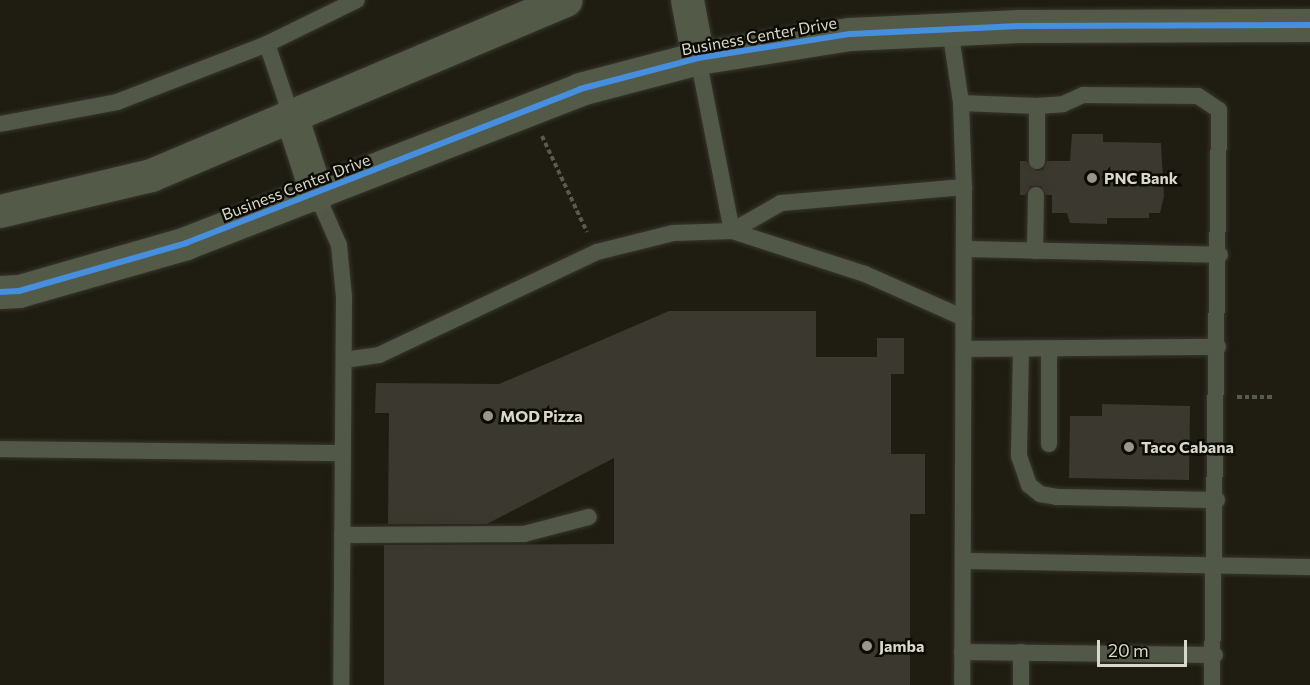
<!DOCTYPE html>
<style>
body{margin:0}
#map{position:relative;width:1310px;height:685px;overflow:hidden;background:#1f1d12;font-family:Commissioner,sans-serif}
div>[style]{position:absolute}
.building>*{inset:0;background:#3b382f}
.path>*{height:4px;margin-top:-2px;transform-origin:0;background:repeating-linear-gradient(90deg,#575a4e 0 4.5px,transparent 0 7.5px)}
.roads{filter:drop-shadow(0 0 2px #38362d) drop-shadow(0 0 2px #38362d)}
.lane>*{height:16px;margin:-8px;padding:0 8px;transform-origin:8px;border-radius:8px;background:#525848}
.secondary>*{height:33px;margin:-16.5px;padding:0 16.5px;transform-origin:16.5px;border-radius:16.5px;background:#545a48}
.cycleway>*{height:6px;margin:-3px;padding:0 3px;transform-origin:3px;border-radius:3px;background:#468fdf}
.dots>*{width:16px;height:16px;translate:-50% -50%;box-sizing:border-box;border:3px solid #0c0b04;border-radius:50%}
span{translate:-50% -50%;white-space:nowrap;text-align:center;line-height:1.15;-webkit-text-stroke:5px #0c0b04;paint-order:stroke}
.street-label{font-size:16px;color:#dad8cc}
.poi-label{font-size:16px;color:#dad8cc;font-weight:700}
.left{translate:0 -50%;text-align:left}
.scale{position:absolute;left:1097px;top:640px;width:90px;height:27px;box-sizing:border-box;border:3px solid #dad8cc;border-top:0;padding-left:8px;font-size:18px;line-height:21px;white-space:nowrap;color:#dad8cc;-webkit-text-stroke:4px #0c0b04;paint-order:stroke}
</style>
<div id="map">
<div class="building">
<i style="clip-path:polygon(1072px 134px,1103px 134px,1103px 142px,1161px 143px,1164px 196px,1160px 213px,1149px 213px,1149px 218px,1107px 218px,1107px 224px,1070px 223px,1067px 213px,1052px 213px,1052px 195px,1046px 195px,1041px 186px,1031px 186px,1025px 195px,1020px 195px,1020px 161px,1026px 161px,1036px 171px,1043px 170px,1047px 161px,1070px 161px)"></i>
<i style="clip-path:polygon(669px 311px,816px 311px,816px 357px,877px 357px,877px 338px,904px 338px,904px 374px,891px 374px,891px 454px,925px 454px,925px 514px,910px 514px,910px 685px,384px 685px,384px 545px,614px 544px,614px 458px,487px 524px,388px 524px,389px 413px,375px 413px,376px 383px,499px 384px)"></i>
<i style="clip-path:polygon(1102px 404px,1190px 406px,1189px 480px,1069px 478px,1070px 416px,1102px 416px)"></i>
</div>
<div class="path">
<i style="left:542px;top:136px;width:106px;rotate:64.9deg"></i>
<i style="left:1237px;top:397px;width:35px"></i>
</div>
<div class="roads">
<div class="lane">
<i style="left:950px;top:29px;width:75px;rotate:81.5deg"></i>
<i style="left:961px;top:103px;width:84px;rotate:88deg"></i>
<i style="left:964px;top:187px;width:498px;rotate:90.2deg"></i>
<i style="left:267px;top:44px;width:75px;rotate:71.3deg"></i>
<i style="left:698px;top:58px;width:176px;rotate:78.9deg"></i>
<i style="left:732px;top:231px;width:56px;rotate:-29.7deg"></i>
<i style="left:781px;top:203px;width:184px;rotate:-5deg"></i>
<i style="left:961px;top:103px;width:76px;rotate:2.3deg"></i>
<i style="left:1037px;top:106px;width:26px;rotate:-4deg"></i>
<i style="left:1063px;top:104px;width:22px;rotate:-24deg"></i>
<i style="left:1083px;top:95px;width:115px;rotate:0.5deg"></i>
<i style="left:1198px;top:96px;width:25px;rotate:34deg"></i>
<i style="left:1219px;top:110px;width:575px;rotate:90.7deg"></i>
<i style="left:0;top:124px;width:119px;rotate:-10.6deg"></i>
<i style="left:117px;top:102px;width:161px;rotate:-21.1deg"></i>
<i style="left:267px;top:44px;width:100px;rotate:-26.1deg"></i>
<i style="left:1037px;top:161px;width:55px;rotate:-90deg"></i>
<i style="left:317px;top:195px;width:55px;rotate:66.3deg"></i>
<i style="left:339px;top:245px;width:52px;rotate:84.5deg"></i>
<i style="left:344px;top:297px;width:388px;rotate:90.4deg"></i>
<i style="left:964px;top:249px;width:256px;rotate:1.3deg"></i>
<i style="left:1035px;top:251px;width:56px;rotate:-89deg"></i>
<i style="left:964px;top:349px;width:254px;rotate:-0.5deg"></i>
<i style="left:1021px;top:349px;width:107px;rotate:91.1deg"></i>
<i style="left:1019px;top:456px;width:31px;rotate:71deg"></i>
<i style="left:1029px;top:485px;width:14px;rotate:39deg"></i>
<i style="left:1040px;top:494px;width:17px;rotate:10deg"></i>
<i style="left:1057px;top:497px;width:160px;rotate:1.1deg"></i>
<i style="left:344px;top:360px;width:35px;rotate:-8deg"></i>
<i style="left:379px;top:355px;width:241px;rotate:-25.3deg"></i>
<i style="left:597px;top:252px;width:78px;rotate:-14deg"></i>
<i style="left:673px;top:233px;width:59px;rotate:-1.9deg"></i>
<i style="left:732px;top:231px;width:140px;rotate:17.9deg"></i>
<i style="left:865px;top:274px;width:108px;rotate:24deg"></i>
<i style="left:1049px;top:444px;width:95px;rotate:-90deg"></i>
<i style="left:0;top:449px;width:342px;rotate:0.7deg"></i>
<i style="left:342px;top:535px;width:182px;rotate:-0.3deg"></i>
<i style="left:524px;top:534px;width:67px;rotate:-14.7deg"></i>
<i style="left:963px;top:561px;width:347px;rotate:1deg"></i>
<i style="left:962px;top:652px;width:253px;rotate:0.7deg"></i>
<i style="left:1021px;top:685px;width:33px;rotate:-90deg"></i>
</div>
<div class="secondary">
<i style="left:687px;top:0;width:59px;rotate:79.3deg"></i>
<i style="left:291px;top:115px;width:84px;rotate:72deg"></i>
<i style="left:0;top:211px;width:155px;rotate:-13.4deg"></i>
<i style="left:151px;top:175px;width:450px;rotate:-22.9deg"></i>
<i style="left:0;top:292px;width:19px;rotate:-3deg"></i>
<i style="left:19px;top:291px;width:174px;rotate:-16deg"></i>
<i style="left:186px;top:243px;width:423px;rotate:-21.3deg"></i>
<i style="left:580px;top:89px;width:122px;rotate:-14.7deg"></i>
<i style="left:698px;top:58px;width:154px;rotate:-9deg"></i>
<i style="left:850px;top:34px;width:169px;rotate:-2.7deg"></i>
<i style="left:1019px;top:26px;width:291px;rotate:-0.2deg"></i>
</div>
</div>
<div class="cycleway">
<i style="left:0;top:292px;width:19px;rotate:-3deg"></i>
<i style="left:19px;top:291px;width:174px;rotate:-16deg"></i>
<i style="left:186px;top:243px;width:423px;rotate:-21.3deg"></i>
<i style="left:580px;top:89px;width:122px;rotate:-14.7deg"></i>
<i style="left:698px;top:58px;width:154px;rotate:-9deg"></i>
<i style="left:850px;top:34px;width:169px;rotate:-2.7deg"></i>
<i style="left:1019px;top:26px;width:291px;rotate:-0.2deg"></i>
</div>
<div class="dots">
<i style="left:1092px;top:178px;background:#99978b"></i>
<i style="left:488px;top:416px;background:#99978b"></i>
<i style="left:1129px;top:447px;background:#99978b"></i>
<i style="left:867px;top:646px;background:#99978b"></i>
</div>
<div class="street-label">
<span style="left:759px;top:36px;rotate:-10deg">Business Center Drive</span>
<span style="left:296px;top:187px;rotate:-21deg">Business Center Drive</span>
</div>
<div class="poi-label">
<span class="left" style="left:1104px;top:178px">PNC Bank</span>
<span class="left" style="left:500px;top:416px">MOD Pizza</span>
<span class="left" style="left:1141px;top:447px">Taco Cabana</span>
<span class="left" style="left:879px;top:646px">Jamba</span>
</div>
<div class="scale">20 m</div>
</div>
